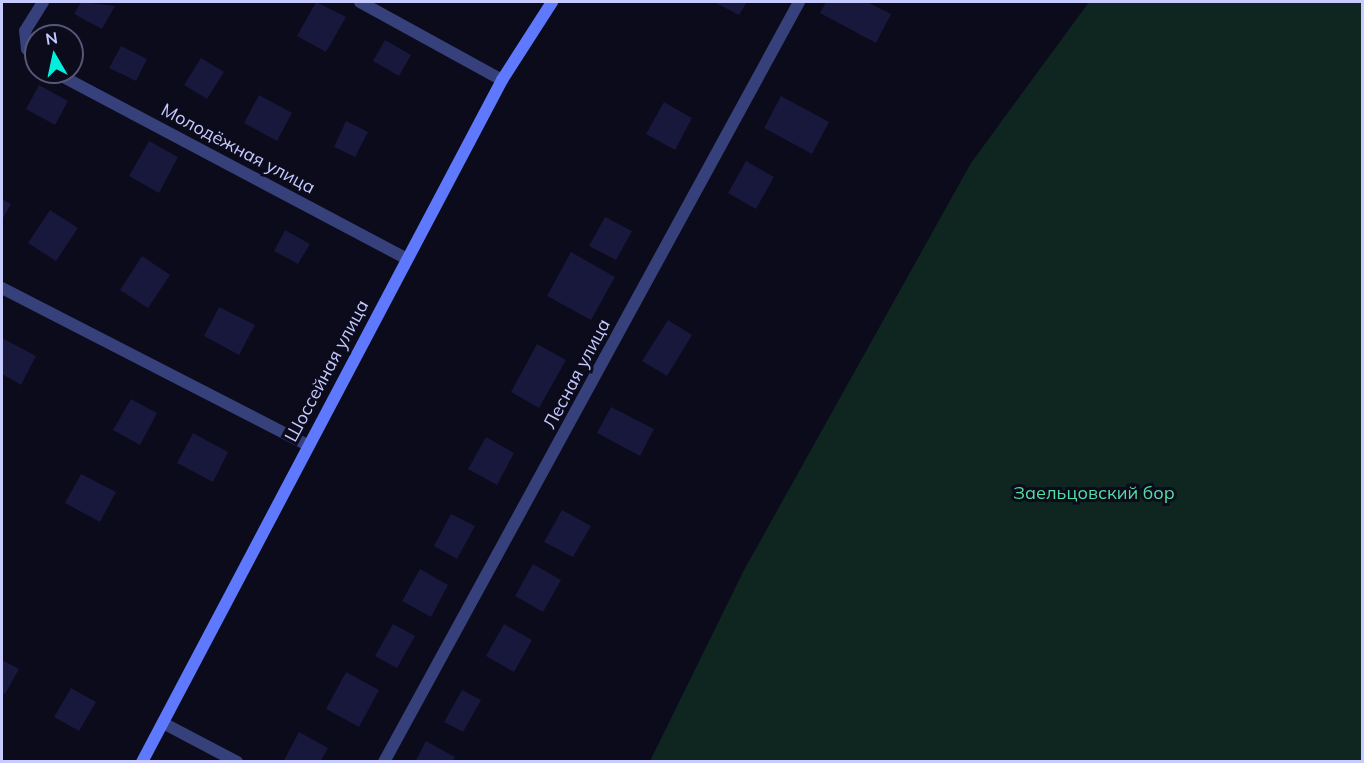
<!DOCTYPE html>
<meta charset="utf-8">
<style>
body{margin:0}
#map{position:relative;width:1364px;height:763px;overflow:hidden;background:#0b0b1c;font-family:Mulish,sans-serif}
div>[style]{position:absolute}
.green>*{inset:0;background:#0e2520}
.building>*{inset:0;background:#18173c}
.street>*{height:12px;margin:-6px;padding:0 6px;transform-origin:6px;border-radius:6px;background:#36407a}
.secondary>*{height:12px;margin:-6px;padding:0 6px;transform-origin:6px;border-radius:6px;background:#5e78fe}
span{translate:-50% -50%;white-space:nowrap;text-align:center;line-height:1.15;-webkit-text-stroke:6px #0b0b1c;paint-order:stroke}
.street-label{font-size:18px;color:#c6caff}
.park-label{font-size:18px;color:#54dda1}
.frame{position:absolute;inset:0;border:3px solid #c6caff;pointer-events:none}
.north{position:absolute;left:24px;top:24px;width:60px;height:60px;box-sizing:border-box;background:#0b0b1c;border:2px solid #565777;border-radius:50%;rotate:351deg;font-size:16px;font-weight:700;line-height:24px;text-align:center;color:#c6caff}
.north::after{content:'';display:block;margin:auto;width:21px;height:27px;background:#02efda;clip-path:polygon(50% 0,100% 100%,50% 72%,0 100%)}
</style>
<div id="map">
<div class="green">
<i style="clip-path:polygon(1089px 2px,1362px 2px,1362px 761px,650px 761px,744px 570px,971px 163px)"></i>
</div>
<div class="building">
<i style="clip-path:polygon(81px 2px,115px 6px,102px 29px,74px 14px)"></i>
<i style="clip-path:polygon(316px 2px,346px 17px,326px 52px,297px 36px)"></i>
<i style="clip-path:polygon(714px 2px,747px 2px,739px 15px)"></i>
<i style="clip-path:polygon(826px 2px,867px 2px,891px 14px,876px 43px,820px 13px)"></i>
<i style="clip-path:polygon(385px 40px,411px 55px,399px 76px,373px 61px)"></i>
<i style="clip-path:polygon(121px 46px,147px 59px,136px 81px,109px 68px)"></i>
<i style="clip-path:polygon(201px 58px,224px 72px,207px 99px,184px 85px)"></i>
<i style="clip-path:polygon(39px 85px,68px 101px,55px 125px,26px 109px)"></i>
<i style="clip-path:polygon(259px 95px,292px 113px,277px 141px,244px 123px)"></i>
<i style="clip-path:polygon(781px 96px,829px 122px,812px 154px,764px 128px)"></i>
<i style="clip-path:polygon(664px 102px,692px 118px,675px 150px,646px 134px)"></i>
<i style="clip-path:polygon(346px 121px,368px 132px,355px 157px,334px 147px)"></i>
<i style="clip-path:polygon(149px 141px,178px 157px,159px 193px,129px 176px)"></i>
<i style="clip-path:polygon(746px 161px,774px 177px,756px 209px,728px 193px)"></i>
<i style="clip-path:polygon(2px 199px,11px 204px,2px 220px)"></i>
<i style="clip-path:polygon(50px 210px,78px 228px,56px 261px,28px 243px)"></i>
<i style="clip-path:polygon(605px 217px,632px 231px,616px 260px,589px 246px)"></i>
<i style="clip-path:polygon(285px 230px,310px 244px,298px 264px,274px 251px)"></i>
<i style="clip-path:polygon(571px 252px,615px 277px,591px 320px,547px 296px)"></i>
<i style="clip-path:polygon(142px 256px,170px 275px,148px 308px,120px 290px)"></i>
<i style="clip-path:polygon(219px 307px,255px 325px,239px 355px,204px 336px)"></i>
<i style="clip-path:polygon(668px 320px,692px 335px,667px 376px,642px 361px)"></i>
<i style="clip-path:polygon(2px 338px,36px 356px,21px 385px,2px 374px)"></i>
<i style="clip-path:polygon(537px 344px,566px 360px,539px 408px,511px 392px)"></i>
<i style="clip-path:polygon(131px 399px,157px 413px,140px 445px,113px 430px)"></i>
<i style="clip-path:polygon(611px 407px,654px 429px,640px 456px,597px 433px)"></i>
<i style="clip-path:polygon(193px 433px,228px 452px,213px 482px,177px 463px)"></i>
<i style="clip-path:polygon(486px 437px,514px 453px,497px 485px,468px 469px)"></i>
<i style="clip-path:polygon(81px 474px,116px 492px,100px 522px,65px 503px)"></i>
<i style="clip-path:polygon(562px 510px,591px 526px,573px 557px,544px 542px)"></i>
<i style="clip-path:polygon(451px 514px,475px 526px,457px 559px,434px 546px)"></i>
<i style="clip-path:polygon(533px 564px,561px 580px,543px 612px,515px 596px)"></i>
<i style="clip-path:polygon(420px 569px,448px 585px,431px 617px,402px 601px)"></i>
<i style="clip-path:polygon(393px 624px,415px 636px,397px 668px,375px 656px)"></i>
<i style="clip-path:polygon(504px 624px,532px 640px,514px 672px,486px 656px)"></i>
<i style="clip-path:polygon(2px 660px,19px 669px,5px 694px,2px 692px)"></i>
<i style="clip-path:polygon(346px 672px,379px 690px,359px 727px,326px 709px)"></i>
<i style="clip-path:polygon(71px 688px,96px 702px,79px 731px,54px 717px)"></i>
<i style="clip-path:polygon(462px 690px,481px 700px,463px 732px,444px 722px)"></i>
<i style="clip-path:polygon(299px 732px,328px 748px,320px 762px,283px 762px)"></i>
<i style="clip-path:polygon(426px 741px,455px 757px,452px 762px,415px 762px)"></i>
</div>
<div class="street">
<i style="left:360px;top:2px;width:162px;rotate:28.8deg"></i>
<i style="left:36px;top:58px;width:13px;rotate:-135deg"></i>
<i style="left:27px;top:49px;width:18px;rotate:-96deg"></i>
<i style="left:25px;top:31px;width:34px;rotate:-58deg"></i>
<i style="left:54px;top:72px;width:398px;rotate:27.9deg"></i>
<i style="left:2px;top:288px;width:343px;rotate:27.2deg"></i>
<i style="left:163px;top:723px;width:84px;rotate:27.8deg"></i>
<i style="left:384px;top:762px;width:866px;rotate:-61.36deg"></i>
</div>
<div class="secondary">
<i style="left:142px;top:762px;width:771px;rotate:-62.17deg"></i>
<i style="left:502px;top:80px;width:93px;rotate:-57.3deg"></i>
</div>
<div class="street-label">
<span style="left:238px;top:149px;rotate:28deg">Молодёжная улица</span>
<span style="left:327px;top:371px;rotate:-62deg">Шоссейная улица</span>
<span style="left:577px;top:374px;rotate:-62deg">Лесная улица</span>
</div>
<div class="park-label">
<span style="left:1094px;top:493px">Заельцовский бор</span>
</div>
<div class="frame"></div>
<div class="north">N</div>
</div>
